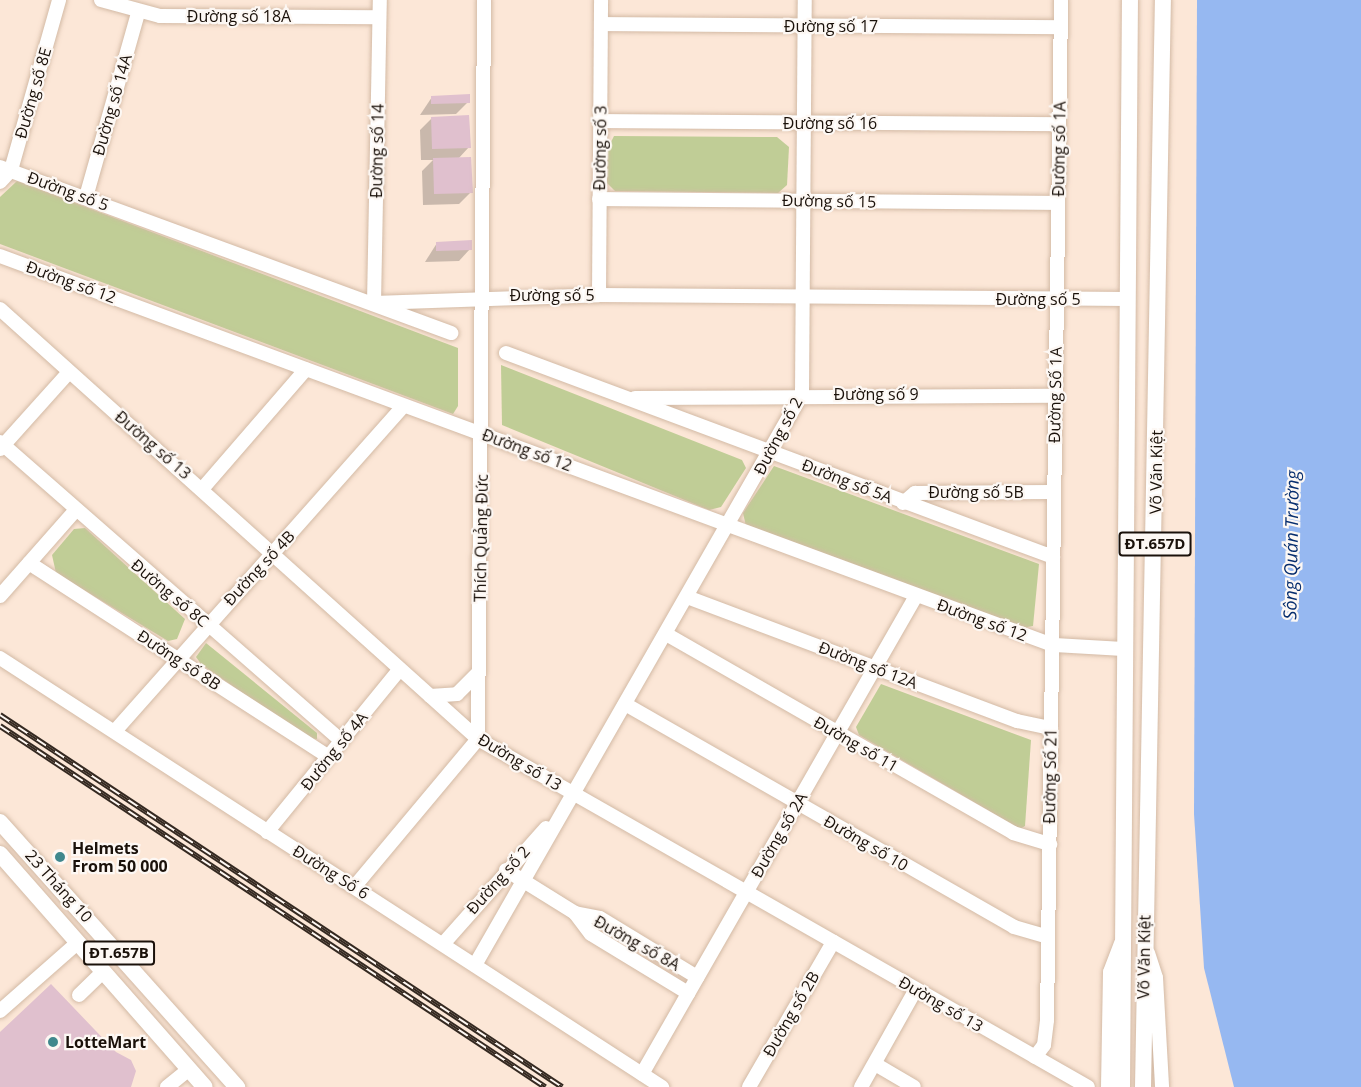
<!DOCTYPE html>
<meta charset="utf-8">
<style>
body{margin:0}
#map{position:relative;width:1361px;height:1087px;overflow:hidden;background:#fce7d7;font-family:"Open Sans",sans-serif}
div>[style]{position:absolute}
.green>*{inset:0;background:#c0cd96}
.water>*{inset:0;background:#96b8f1}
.shadow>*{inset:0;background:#0003}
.building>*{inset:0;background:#e0c0ce}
.roads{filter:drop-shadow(0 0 2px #d3baa5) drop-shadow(0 0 2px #d3baa5)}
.minor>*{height:14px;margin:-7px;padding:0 7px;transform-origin:7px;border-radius:7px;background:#fff}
.major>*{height:16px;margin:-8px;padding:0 8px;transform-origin:8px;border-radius:8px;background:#fff}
.rail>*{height:6px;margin-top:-3px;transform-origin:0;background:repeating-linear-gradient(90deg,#fdf8f4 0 11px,#342921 0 22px);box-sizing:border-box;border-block:2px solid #342921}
.dots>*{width:16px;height:16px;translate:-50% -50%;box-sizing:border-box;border:3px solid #fdf8f4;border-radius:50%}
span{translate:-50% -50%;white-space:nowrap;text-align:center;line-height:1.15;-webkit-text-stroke:4.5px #fdf8f4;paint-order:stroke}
.shield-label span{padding:2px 4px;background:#fdf8f4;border:2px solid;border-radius:4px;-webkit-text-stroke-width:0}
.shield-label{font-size:15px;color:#1a110a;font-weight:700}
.street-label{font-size:16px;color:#1a110a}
.poi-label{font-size:16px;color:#1a110a;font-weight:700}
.left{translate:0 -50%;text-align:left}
.water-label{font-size:18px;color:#062d6e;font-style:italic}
</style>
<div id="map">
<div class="green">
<i style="clip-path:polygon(614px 136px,777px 137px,789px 147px,787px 185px,778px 193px,615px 191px,607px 183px,607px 150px)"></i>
<i style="clip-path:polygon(17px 181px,458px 348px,458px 406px,453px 414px,0 244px,0 197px)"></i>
<i style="clip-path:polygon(501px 365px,742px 460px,746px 468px,721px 507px,709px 510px,502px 425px)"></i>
<i style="clip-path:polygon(774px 466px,1039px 564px,1033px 626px,1022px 628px,746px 526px,743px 513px)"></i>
<i style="clip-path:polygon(85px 528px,185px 619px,177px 639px,168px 641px,56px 573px,52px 555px,74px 529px)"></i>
<i style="clip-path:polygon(206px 643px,317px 733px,317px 739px,307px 738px,201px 664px,196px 657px)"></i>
<i style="clip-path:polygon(881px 684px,1031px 740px,1025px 826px,1020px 829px,859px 735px,856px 727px)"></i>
</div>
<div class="water">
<i style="clip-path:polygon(1197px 0,1361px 0,1361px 1087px,1234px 1087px,1204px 968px,1194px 814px)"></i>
</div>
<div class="shadow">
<i style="clip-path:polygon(432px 97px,468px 102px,456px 114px,420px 115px)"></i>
<i style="clip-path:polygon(432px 118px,469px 147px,458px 159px,471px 192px,459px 204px,423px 205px,422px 171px,433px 160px,421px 160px,420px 130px)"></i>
<i style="clip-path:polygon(437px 243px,470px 249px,459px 261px,425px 262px)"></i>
</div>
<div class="building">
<i style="clip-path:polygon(470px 94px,470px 103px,431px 104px,431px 96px)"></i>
<i style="clip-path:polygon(469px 115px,471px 148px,432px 149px,431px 117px)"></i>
<i style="clip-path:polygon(471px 157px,473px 193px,434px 194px,433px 158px)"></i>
<i style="clip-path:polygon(472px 240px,472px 250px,436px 251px,436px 242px)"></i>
<i style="clip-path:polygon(51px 984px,116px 1052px,131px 1060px,136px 1071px,131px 1087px,0 1087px,0 1032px)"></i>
</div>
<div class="roads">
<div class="minor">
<i style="left:101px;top:0;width:61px;rotate:15.2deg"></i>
<i style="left:160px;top:16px;width:219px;rotate:0.3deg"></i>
<i style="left:601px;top:24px;width:459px;rotate:0.4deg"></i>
<i style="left:600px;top:121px;width:459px;rotate:0.4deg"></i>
<i style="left:0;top:167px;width:481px;rotate:20.2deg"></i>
<i style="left:0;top:182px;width:16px;rotate:-47deg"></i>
<i style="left:11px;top:170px;width:177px;rotate:-74.2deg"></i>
<i style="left:86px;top:197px;width:191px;rotate:-74.2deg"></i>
<i style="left:599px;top:199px;width:459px;rotate:0.5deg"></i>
<i style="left:0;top:256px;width:1123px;rotate:20.28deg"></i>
<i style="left:1053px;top:645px;width:72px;rotate:3.2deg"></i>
<i style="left:599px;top:295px;width:295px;rotate:-89.6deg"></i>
<i style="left:374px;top:303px;width:225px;rotate:-2deg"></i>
<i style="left:599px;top:295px;width:529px;rotate:0.43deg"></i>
<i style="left:374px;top:303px;width:303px;rotate:-88.9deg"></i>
<i style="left:0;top:309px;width:643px;rotate:41.97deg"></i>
<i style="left:478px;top:739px;width:702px;rotate:29.7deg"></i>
<i style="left:506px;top:353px;width:584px;rotate:20.45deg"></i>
<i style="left:635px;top:398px;width:420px;rotate:-0.3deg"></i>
<i style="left:0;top:442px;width:454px;rotate:41.2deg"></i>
<i style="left:0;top:449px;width:103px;rotate:-48.1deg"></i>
<i style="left:203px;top:488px;width:157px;rotate:-49.1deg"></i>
<i style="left:903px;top:503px;width:16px;rotate:-40deg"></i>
<i style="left:915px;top:493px;width:138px;rotate:-0.4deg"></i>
<i style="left:29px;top:563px;width:357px;rotate:32.9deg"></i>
<i style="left:0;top:596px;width:112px;rotate:-48.6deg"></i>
<i style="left:687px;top:597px;width:353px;rotate:20.6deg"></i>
<i style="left:1017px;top:721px;width:35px;rotate:12deg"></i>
<i style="left:666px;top:634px;width:400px;rotate:29.8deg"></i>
<i style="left:1013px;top:833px;width:39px;rotate:17deg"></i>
<i style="left:0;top:658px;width:789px;rotate:32.94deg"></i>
<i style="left:430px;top:696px;width:27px;rotate:-4deg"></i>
<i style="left:457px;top:694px;width:30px;rotate:-45deg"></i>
<i style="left:625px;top:704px;width:448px;rotate:29.8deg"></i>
<i style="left:1014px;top:927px;width:35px;rotate:16deg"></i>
<i style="left:115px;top:731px;width:435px;rotate:-48.4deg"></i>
<i style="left:267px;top:832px;width:210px;rotate:-50.8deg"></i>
<i style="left:506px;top:870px;width:81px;rotate:31.9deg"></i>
<i style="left:575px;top:913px;width:25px;rotate:11deg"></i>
<i style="left:600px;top:918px;width:114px;rotate:31.3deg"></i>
<i style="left:355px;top:886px;width:192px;rotate:-50.1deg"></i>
<i style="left:478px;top:739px;width:739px;rotate:-89.53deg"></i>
<i style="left:575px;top:913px;width:26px;rotate:53deg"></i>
<i style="left:591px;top:934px;width:114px;rotate:31.3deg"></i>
<i style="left:443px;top:944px;width:155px;rotate:-48.4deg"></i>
<i style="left:1148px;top:953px;width:26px;rotate:72deg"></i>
<i style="left:1156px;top:978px;width:109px;rotate:86.8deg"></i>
<i style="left:475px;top:965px;width:658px;rotate:-60.2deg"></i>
<i style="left:802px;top:394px;width:394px;rotate:-89.6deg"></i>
<i style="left:79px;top:995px;width:33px;rotate:-44deg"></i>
<i style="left:0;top:1011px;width:103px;rotate:-41.4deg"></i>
<i style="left:1035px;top:1057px;width:15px;rotate:-53deg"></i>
<i style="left:1044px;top:1045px;width:25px;rotate:-83deg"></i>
<i style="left:1047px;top:1020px;width:1020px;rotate:-89.21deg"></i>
<i style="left:875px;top:1064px;width:45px;rotate:30.5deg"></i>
<i style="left:642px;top:1074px;width:551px;rotate:-60.18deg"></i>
<i style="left:167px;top:1087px;width:28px;rotate:-39deg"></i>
<i style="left:749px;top:1087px;width:168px;rotate:-59.9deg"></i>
<i style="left:861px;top:1087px;width:112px;rotate:-60.7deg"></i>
<i style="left:1108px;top:1087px;width:115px;rotate:-89deg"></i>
<i style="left:1110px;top:972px;width:31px;rotate:-69deg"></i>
</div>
<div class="major">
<i style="left:0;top:822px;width:356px;rotate:48.2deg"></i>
<i style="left:0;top:854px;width:310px;rotate:48.7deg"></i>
<i style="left:1122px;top:1087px;width:1087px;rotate:-89.58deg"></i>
<i style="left:1143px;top:1087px;width:1087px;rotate:-88.95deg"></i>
</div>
</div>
<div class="rail">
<i style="left:0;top:715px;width:674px;rotate:33.5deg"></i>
<i style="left:0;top:726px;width:654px;rotate:33.52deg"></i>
</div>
<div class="dots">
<i style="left:60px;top:857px;background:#40888d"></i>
<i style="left:53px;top:1042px;background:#40888d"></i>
</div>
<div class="shield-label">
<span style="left:1155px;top:544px">ĐT.657D</span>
<span style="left:119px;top:953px">ĐT.657B</span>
</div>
<div class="street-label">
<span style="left:239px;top:16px">Đường số 18A</span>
<span style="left:831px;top:26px">Đường số 17</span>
<span style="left:33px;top:93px;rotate:-74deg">Đường số 8E</span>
<span style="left:112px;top:105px;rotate:-74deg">Đường số 14A</span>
<span style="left:830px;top:123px">Đường số 16</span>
<span style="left:600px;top:148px;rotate:-89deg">Đường số 3</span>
<span style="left:1059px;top:149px;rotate:-89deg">Đường số 1A</span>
<span style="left:377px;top:151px;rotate:-89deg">Đường số 14</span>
<span style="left:68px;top:191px;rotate:20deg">Đường số 5</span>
<span style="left:829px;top:201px;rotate:1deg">Đường số 15</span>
<span style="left:71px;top:282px;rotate:20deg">Đường số 12</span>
<span style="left:552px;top:295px">Đường số 5</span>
<span style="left:1038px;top:299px">Đường số 5</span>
<span style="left:876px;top:394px">Đường số 9</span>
<span style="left:1055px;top:395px;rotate:-89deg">Đường Số 1A</span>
<span style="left:778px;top:436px;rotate:-62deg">Đường số 2</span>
<span style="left:153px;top:445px;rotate:41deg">Đường số 13</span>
<span style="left:527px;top:450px;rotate:20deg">Đường số 12</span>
<span style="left:1156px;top:472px;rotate:-89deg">Võ Văn Kiệt</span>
<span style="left:847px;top:481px;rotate:21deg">Đường số 5A</span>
<span style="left:976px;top:492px">Đường số 5B</span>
<span style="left:481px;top:538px;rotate:-89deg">Thích Quảng Đức</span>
<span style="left:259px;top:568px;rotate:-47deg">Đường số 4B</span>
<span style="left:170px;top:593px;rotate:40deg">Đường số 8C</span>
<span style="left:982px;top:620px;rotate:20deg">Đường số 12</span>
<span style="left:179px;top:660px;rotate:33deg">Đường số 8B</span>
<span style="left:868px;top:665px;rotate:21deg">Đường số 12A</span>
<span style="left:856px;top:744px;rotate:30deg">Đường số 11</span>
<span style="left:334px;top:751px;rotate:-51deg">Đường số 4A</span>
<span style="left:520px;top:762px;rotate:31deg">Đường số 13</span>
<span style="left:1050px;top:776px;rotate:-89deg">Đường Số 21</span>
<span style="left:779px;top:835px;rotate:-60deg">Đường số 2A</span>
<span style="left:866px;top:843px;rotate:30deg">Đường số 10</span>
<span style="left:331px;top:872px;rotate:32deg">Đường Số 6</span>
<span style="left:498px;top:880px;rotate:-48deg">Đường số 2</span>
<span style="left:59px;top:886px;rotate:48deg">23 Tháng 10</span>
<span style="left:637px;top:943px;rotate:29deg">Đường số 8A</span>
<span style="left:1144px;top:957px;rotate:-89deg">Võ Văn Kiệt</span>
<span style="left:941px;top:1004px;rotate:30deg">Đường số 13</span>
<span style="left:791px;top:1014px;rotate:-60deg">Đường số 2B</span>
</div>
<div class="poi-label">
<span class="left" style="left:72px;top:857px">Helmets<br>From 50 000</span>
<span class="left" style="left:65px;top:1042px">LotteMart</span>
</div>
<div class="water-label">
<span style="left:1291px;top:545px;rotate:-89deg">Sông Quán Trường</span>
</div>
</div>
